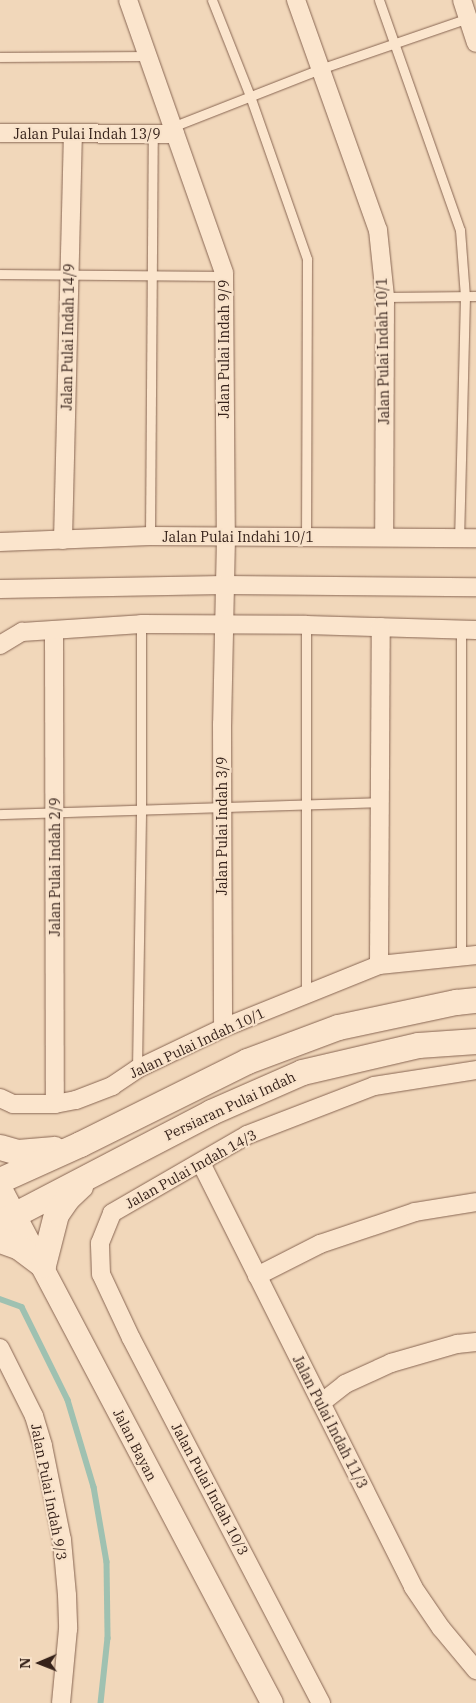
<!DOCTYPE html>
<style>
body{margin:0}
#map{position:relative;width:476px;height:1703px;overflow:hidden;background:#f1d7ba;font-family:"IBM Plex Serif",serif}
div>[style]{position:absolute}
.stream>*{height:5.5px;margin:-2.75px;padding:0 2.75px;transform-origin:2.75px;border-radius:2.75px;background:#9fc1b1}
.roads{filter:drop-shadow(0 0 1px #886653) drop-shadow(0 0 1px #886653)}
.service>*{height:9px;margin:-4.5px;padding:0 4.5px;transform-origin:4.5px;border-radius:4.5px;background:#fbe5cd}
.minor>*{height:18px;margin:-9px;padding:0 9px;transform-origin:9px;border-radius:9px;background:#fbe5cd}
.tertiary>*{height:22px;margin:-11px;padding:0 11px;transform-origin:11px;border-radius:11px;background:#fbe5cd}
.secondary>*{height:25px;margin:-12.5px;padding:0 12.5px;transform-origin:12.5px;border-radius:12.5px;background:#fbe5cd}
span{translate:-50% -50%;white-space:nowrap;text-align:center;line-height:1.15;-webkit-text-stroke:4px #f8e2ca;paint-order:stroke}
.street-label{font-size:14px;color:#36221a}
.north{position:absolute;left:15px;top:1638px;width:50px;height:50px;-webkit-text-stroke:4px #f8e2ca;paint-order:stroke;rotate:269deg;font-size:14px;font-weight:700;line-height:20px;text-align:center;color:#36221a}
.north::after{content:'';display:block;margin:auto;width:18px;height:22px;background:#36221a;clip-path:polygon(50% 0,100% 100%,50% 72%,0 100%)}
</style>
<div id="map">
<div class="stream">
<i style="left:0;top:1299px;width:23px;rotate:20deg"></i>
<i style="left:22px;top:1307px;width:104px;rotate:63.7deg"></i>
<i style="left:68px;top:1400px;width:91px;rotate:73.4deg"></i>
<i style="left:94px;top:1487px;width:76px;rotate:80.2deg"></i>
<i style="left:107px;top:1562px;width:76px;rotate:89.2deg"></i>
<i style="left:108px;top:1638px;width:65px;rotate:96.1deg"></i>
</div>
<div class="roads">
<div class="service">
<i style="left:212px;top:0;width:103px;rotate:68.4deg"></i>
<i style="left:250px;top:96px;width:173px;rotate:70.7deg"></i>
<i style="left:307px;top:259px;width:278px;rotate:90.2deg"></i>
<i style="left:379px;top:0;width:244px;rotate:70.6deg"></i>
<i style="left:460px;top:230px;width:66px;rotate:85.7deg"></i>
<i style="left:465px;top:296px;width:241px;rotate:91.4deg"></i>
<i style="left:0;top:57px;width:147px;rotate:-0.4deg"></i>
<i style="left:172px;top:127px;width:159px;rotate:-21.4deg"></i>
<i style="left:320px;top:69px;width:160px;rotate:-19deg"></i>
<i style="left:0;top:274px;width:223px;rotate:0.5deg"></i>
<i style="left:385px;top:297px;width:91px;rotate:-0.6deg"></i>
<i style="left:150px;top:536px;width:402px;rotate:-89.6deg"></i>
<i style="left:306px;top:625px;width:368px;rotate:90deg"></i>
<i style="left:461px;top:630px;width:326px;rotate:90deg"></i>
<i style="left:0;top:814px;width:380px;rotate:-1.8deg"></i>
<i style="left:137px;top:1069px;width:258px;rotate:-89.1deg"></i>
<i style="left:141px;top:811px;width:187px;rotate:-90deg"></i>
</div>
<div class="minor">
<i style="left:128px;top:0;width:289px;rotate:70.6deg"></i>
<i style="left:224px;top:273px;width:264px;rotate:89.6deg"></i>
<i style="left:226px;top:537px;width:187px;rotate:91.2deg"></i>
<i style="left:222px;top:724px;width:304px;rotate:89.8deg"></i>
<i style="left:296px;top:0;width:244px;rotate:70.4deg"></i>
<i style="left:378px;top:230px;width:67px;rotate:84deg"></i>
<i style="left:385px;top:297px;width:240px;rotate:90.2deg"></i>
<i style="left:462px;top:0;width:45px;rotate:72deg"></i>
<i style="left:0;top:133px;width:175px;rotate:0.3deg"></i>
<i style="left:63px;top:540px;width:407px;rotate:-88.6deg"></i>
<i style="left:0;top:542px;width:150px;rotate:-2.3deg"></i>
<i style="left:150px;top:536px;width:326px;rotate:0.4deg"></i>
<i style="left:0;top:589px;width:224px;rotate:-1deg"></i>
<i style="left:224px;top:585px;width:252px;rotate:0.5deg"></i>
<i style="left:54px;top:630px;width:474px;rotate:89.9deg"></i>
<i style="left:0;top:645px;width:26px;rotate:-31deg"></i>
<i style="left:22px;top:632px;width:119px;rotate:-3.8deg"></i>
<i style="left:141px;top:624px;width:165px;rotate:0.3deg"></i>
<i style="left:306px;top:625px;width:170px;rotate:1.7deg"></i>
<i style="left:379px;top:965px;width:338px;rotate:-89.7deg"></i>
<i style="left:0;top:1098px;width:14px;rotate:25deg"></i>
<i style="left:13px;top:1104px;width:42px"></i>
<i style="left:55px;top:1104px;width:21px;rotate:-11deg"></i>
<i style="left:76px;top:1100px;width:39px;rotate:-21deg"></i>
<i style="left:112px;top:1086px;width:30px;rotate:-34deg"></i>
<i style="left:137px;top:1069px;width:95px;rotate:-25.5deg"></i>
<i style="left:223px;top:1028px;width:168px;rotate:-22deg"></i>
<i style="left:379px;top:965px;width:98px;rotate:-5.9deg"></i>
<i style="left:201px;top:1163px;width:474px;rotate:63.4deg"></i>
<i style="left:413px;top:1587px;width:50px;rotate:55.7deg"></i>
<i style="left:441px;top:1628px;width:55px;rotate:50.2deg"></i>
<i style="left:257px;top:1276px;width:71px;rotate:-26.9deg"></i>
<i style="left:320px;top:1244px;width:100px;rotate:-18.6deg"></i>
<i style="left:415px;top:1212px;width:62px;rotate:-9.3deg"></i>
<i style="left:0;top:1348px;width:76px;rotate:63.4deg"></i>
<i style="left:34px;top:1416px;width:31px;rotate:73deg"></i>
<i style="left:43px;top:1446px;width:96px;rotate:78.6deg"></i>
<i style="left:62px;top:1540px;width:55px;rotate:84.8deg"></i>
<i style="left:67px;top:1595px;width:34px;rotate:88deg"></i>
<i style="left:68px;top:1629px;width:74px;rotate:95.4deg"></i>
<i style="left:321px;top:1403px;width:31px;rotate:-38deg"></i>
<i style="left:345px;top:1384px;width:51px;rotate:-24.5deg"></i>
<i style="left:391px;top:1363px;width:69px;rotate:-16.1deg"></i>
<i style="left:457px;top:1344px;width:19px;rotate:-6deg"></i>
<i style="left:321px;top:1703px;width:411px;rotate:-117.5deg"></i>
<i style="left:131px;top:1338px;width:71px;rotate:-115.1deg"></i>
<i style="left:101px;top:1274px;width:31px;rotate:-92deg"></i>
<i style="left:100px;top:1243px;width:32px;rotate:-68deg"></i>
<i style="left:112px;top:1213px;width:156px;rotate:-30deg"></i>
<i style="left:247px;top:1135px;width:136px;rotate:-21.1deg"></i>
<i style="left:374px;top:1086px;width:103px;rotate:-8.9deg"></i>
</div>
<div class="tertiary">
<i style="left:0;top:1187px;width:583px;rotate:62.2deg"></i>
</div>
<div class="secondary">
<i style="left:0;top:1147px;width:19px;rotate:16deg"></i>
<i style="left:18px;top:1152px;width:36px;rotate:-5deg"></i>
<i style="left:0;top:1180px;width:88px;rotate:-24.2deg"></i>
<i style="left:80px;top:1144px;width:186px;rotate:-26.4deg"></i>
<i style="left:247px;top:1061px;width:97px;rotate:-20.5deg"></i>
<i style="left:338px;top:1027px;width:121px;rotate:-12deg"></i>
<i style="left:456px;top:1002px;width:20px;rotate:-6deg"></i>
<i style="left:0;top:1222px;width:238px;rotate:-27.5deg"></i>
<i style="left:211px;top:1112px;width:99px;rotate:-23.7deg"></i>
<i style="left:302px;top:1072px;width:119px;rotate:-13.1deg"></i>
<i style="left:418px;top:1045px;width:58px;rotate:-3.9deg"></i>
<i style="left:0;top:1240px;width:20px;rotate:20deg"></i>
<i style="left:19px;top:1247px;width:30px;rotate:37deg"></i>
<i style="left:43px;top:1265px;width:53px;rotate:-75.7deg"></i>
<i style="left:56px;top:1214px;width:19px;rotate:-55deg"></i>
<i style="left:67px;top:1198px;width:18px;rotate:-43deg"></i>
</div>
</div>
<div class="street-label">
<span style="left:87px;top:134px">Jalan Pulai Indah 13/9</span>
<span style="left:68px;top:337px;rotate:-89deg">Jalan Pulai Indah 14/9</span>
<span style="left:224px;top:349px;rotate:-90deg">Jalan Pulai Indah 9/9</span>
<span style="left:383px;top:351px;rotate:-91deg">Jalan Pulai Indah 10/1</span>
<span style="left:238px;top:537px">Jalan Pulai Indahi 10/1</span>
<span style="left:222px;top:826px;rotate:-90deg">Jalan Pulai Indah 3/9</span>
<span style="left:55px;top:867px;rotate:-90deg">Jalan Pulai Indah 2/9</span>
<span style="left:197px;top:1043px;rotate:-25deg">Jalan Pulai Indah 10/1</span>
<span style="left:230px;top:1106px;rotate:-25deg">Persiaran Pulai Indah</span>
<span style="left:191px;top:1169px;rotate:-29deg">Jalan Pulai Indah 14/3</span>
<span style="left:330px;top:1422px;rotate:63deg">Jalan Pulai Indah 11/3</span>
<span style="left:135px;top:1445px;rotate:63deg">Jalan Bayan</span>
<span style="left:210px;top:1489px;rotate:62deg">Jalan Pulai Indah 10/3</span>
<span style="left:49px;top:1492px;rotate:79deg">Jalan Pulai Indah 9/3</span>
</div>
<div class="north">N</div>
</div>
